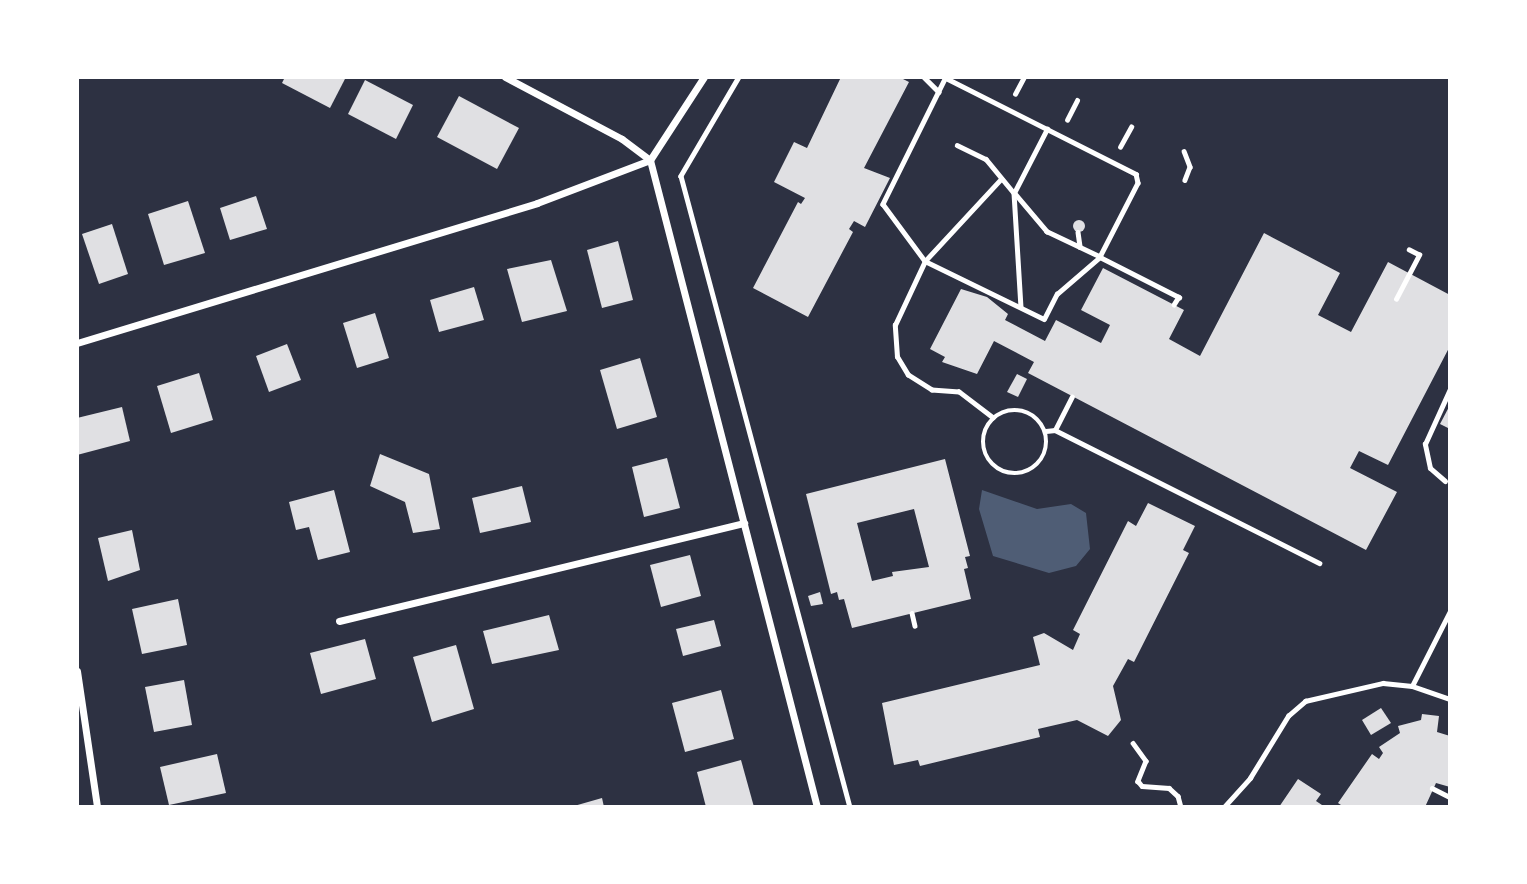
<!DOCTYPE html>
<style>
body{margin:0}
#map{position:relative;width:1527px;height:884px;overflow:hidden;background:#2d3142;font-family:"Fira Sans Condensed",sans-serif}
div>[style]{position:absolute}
.water>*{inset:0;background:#4f5d75}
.building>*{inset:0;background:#e0e0e3}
.round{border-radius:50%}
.path>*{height:4.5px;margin:-2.25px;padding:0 2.25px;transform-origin:2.25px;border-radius:2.25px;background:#fff}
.path>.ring{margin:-2.25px;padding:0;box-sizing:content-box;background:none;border:4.5px solid #fff;border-radius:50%}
.service>*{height:5px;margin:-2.5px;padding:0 2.5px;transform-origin:2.5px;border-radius:2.5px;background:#fff}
.minor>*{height:7px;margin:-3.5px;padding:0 3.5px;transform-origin:3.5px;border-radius:3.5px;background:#fff}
span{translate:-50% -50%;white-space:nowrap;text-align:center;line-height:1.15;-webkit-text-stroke:7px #fff;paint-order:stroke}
.frame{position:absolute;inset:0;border:79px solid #fff;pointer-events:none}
</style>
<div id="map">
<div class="water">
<i style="clip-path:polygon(982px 490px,1037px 509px,1071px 504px,1086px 513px,1090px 549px,1076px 566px,1049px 573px,993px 556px,979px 509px)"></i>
</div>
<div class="building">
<i style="clip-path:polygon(285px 77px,346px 77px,330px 108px,282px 83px)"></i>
<i style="clip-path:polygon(841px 77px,899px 77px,909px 82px,864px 168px,890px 178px,865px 227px,854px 221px,849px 229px,853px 232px,808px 317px,753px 288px,798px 202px,801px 204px,805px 198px,774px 182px,794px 142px,807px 148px)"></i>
<i style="clip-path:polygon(365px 80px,413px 105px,396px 139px,348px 114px)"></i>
<i style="clip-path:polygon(459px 96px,519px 128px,497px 169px,437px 137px)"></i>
<i style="clip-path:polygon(256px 196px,267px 229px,230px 240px,220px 208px)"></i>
<i style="clip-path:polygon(188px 201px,205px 253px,164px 265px,148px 214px)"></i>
<i class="round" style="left:1073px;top:220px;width:12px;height:12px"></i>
<i style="clip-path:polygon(112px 224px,128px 274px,99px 284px,82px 234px)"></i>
<i style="clip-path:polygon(1264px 233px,1340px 273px,1318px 315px,1351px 332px,1388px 262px,1450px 295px,1450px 346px,1388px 465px,1359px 451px,1350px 468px,1397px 492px,1366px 550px,1028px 373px,1034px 362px,994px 341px,977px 374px,942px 362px,945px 357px,930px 349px,961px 289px,987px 297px,1008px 314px,1005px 320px,1045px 341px,1056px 320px,1101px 343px,1110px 325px,1081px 310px,1103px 268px,1184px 310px,1169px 339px,1200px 356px)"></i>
<i style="clip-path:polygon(618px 241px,633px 300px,602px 308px,587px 250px)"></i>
<i style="clip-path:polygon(551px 260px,567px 311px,522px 322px,507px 269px)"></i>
<i style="clip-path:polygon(474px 287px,484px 320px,439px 332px,430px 300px)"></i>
<i style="clip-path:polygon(375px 313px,389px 358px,357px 368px,343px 323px)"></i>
<i style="clip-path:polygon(287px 344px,301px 380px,269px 392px,256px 356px)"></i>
<i style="clip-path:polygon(640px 358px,657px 417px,617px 429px,600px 370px)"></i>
<i style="clip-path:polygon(199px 373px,213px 420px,171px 433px,157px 386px)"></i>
<i style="clip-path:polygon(1017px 374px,1027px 379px,1018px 397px,1007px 392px)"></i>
<i style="clip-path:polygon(1450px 405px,1450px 429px,1440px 424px)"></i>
<i style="clip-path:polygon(122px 407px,130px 441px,77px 455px,77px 418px)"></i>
<i style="clip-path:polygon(380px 454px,429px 474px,440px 529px,413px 533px,405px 502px,370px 486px)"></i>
<i style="clip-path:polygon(667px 458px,680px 508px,644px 517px,632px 467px)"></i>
<i style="clip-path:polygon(evenodd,945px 459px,970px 556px,965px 557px,968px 568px,964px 569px,971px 599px,852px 628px,844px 599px,839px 600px,837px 592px,831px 594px,806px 494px,945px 459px,914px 509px,929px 567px,892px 572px,893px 576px,872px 581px,857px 523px,914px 509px)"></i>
<i style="clip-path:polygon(522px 486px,531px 522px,480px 533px,472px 498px)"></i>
<i style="clip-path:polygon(334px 490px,350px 552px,318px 560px,309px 527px,296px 530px,289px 502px)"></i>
<i style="clip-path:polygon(1148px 503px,1195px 526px,1183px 550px,1189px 553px,1134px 662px,1128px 659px,1113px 686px,1121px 720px,1108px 736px,1077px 720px,1038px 729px,1040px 737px,920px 766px,918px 760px,894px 765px,882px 703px,1040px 665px,1033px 637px,1044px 633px,1073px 650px,1080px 634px,1073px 630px,1128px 521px,1136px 526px)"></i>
<i style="clip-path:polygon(132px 530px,140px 570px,108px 581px,98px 538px)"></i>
<i style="clip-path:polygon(690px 555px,701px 596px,661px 607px,650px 565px)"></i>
<i style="clip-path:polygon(820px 592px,823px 604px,811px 606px,808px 596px)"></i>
<i style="clip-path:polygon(178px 599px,187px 645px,142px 654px,132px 609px)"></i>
<i style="clip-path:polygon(549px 615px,559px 650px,492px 664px,483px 631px)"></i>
<i style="clip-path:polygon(714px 620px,721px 646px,683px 656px,676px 629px)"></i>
<i style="clip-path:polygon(365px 639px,376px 679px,321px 694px,310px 653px)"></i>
<i style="clip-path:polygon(456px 645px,474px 709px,432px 722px,413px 657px)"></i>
<i style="clip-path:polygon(184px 680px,192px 725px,154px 732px,145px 687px)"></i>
<i style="clip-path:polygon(721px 690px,734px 739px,685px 752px,672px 703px)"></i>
<i style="clip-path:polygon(1381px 708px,1391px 723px,1371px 735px,1362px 720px)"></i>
<i style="clip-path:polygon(1422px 714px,1439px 716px,1437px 732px,1450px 736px,1450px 787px,1436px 783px,1425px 807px,1344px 807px,1338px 803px,1372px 754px,1379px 759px,1383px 753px,1379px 747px,1400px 733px,1398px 726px,1421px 720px)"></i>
<i style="clip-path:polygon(217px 754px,226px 793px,169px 805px,160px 767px)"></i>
<i style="clip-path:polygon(741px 760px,754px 807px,706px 807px,697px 772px)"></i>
<i style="clip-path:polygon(1298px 779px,1321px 794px,1316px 801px,1325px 807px,1279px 807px)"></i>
<i style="clip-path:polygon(602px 798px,604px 807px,574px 807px,574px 806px)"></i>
</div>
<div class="path">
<i style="left:739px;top:77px;width:115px;rotate:120.4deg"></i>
<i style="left:681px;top:176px;width:653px;rotate:75.01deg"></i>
<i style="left:924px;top:77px;width:21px;rotate:45deg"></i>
<i style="left:946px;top:77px;width:142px;rotate:116.4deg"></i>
<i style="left:883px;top:204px;width:71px;rotate:53.6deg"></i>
<i style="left:925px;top:261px;width:132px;rotate:26deg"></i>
<i style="left:1044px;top:319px;width:28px;rotate:-63deg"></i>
<i style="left:1057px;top:294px;width:57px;rotate:-40.7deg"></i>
<i style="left:1100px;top:257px;width:59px;rotate:-154.7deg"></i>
<i style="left:1047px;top:232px;width:51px;rotate:-130.2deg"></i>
<i style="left:1014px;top:193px;width:72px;rotate:-62.7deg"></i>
<i style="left:946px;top:78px;width:213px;rotate:26.8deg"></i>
<i style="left:1136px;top:174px;width:9px;rotate:77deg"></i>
<i style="left:1138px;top:183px;width:83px;rotate:117.2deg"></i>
<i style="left:1100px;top:257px;width:89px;rotate:26.9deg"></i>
<i style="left:1179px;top:297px;width:9px;rotate:122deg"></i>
<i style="left:1015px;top:94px;width:19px;rotate:-62deg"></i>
<i style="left:1067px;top:120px;width:22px;rotate:-63deg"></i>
<i style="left:957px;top:145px;width:32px;rotate:26deg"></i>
<i style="left:986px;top:159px;width:44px;rotate:50.5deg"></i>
<i style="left:1014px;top:193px;width:114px;rotate:86.5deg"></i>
<i style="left:1120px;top:147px;width:23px;rotate:-61deg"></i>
<i style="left:1184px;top:151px;width:17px;rotate:69deg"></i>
<i style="left:1190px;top:167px;width:14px;rotate:111deg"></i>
<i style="left:1078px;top:232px;width:15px;rotate:82deg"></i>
<i style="left:1396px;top:299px;width:50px;rotate:-62.4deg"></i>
<i style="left:1419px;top:255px;width:11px;rotate:-153deg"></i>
<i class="ring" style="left:983px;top:410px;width:59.5px;height:59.5px"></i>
<i style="left:993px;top:418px;width:43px;rotate:-142.6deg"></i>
<i style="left:959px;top:392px;width:27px;rotate:-176deg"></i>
<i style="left:932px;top:390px;width:28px;rotate:-148deg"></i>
<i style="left:908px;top:375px;width:21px;rotate:-121deg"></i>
<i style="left:897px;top:357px;width:32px;rotate:-94deg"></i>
<i style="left:895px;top:325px;width:71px;rotate:-64.9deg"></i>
<i style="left:925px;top:261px;width:112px;rotate:-47.2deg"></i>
<i style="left:1055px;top:430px;width:37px;rotate:-63deg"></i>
<i style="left:1046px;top:431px;width:9px;rotate:-6deg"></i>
<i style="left:1055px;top:430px;width:296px;rotate:26.7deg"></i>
<i style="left:912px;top:613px;width:13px;rotate:77deg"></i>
<i style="left:1412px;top:686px;width:84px;rotate:-63.1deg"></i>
<i style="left:1133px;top:743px;width:22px;rotate:54deg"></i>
<i style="left:1146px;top:761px;width:22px;rotate:112deg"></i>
<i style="left:1138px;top:781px;width:6px;rotate:51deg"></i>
<i style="left:1142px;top:786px;width:27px;rotate:4deg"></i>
<i style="left:1169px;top:788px;width:12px;rotate:42deg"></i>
<i style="left:1178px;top:796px;width:11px;rotate:75deg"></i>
<i style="left:1432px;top:788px;width:20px;rotate:27deg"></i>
<i style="left:1224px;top:807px;width:39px;rotate:-48deg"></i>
<i style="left:1250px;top:778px;width:73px;rotate:-58.5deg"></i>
<i style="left:1288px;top:716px;width:23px;rotate:-41deg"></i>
<i style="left:1305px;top:701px;width:80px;rotate:-13deg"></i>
<i style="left:1383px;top:683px;width:29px;rotate:6deg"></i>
<i style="left:1412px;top:686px;width:40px;rotate:18.9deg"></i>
</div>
<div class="service">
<i style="left:1445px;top:481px;width:20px;rotate:-139deg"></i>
<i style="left:1430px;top:468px;width:25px;rotate:-102deg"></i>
<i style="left:1425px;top:444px;width:60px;rotate:-65.6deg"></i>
</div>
<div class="minor">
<i style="left:505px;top:77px;width:132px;rotate:27.9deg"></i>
<i style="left:622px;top:139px;width:35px;rotate:37deg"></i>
<i style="left:650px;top:160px;width:668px;rotate:75.53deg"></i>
<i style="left:77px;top:343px;width:481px;rotate:-16.9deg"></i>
<i style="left:537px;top:203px;width:121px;rotate:-20.8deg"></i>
<i style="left:650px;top:160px;width:99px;rotate:-57deg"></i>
<i style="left:339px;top:621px;width:417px;rotate:-13.6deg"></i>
<i style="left:77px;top:671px;width:137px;rotate:81.6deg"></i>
</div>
<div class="frame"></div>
</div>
